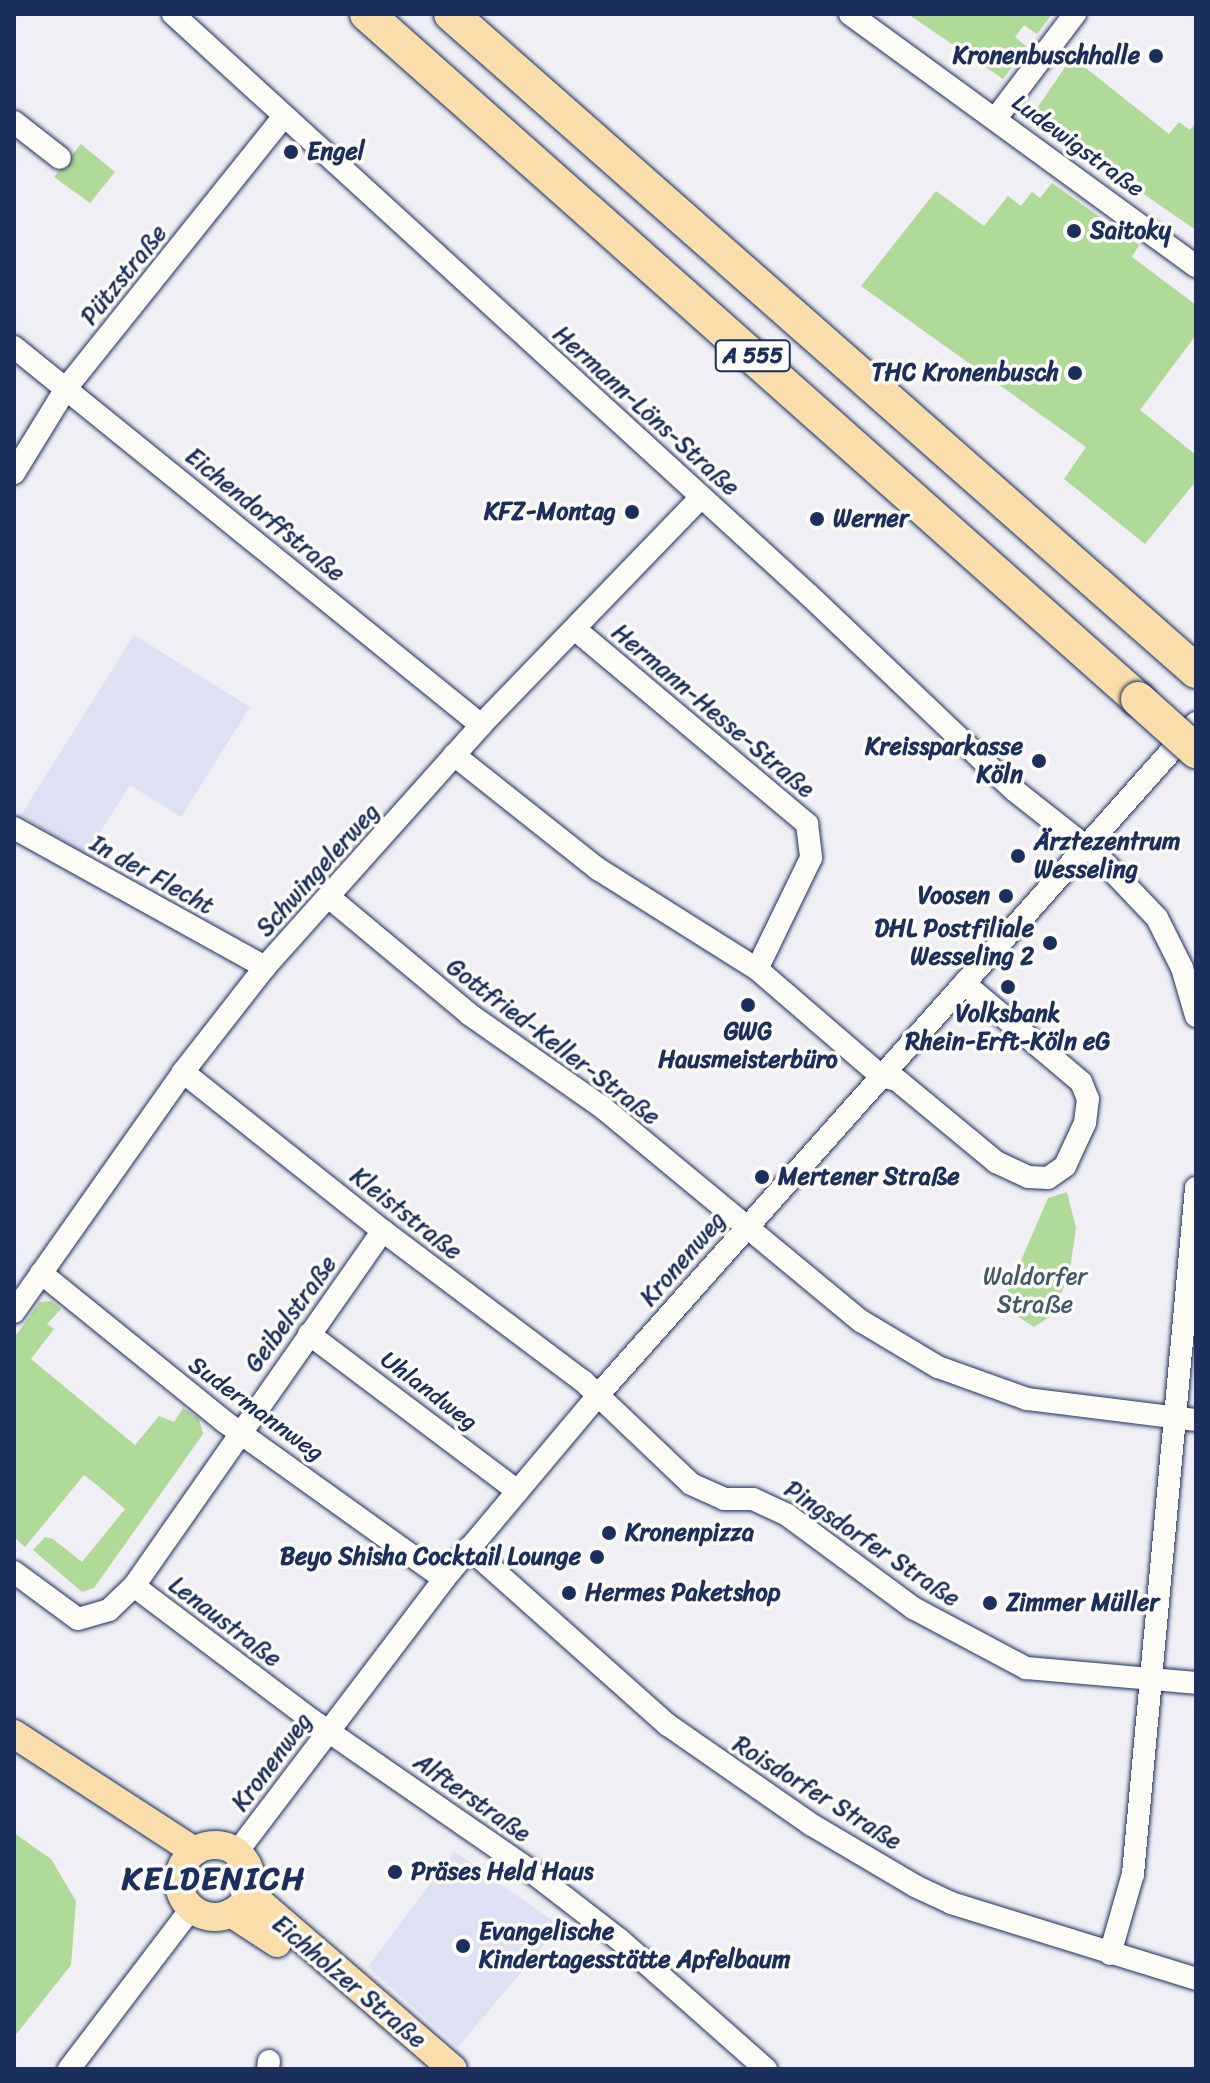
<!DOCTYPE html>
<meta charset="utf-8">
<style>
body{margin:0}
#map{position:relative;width:1210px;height:2083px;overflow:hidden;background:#efeff5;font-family:Sriracha,sans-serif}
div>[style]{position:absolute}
.built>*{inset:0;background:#dee0f3}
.green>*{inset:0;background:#afda98}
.roads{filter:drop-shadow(0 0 2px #1b2f5e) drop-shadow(0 0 2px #1b2f5e)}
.minor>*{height:22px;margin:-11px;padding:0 11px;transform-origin:11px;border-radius:11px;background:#fdfcf7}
.major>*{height:28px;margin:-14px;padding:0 14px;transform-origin:14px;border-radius:14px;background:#f9deab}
.major>.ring{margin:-14px;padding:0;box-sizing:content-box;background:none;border:28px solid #f9deab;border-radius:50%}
.highway>*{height:34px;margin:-17px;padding:0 17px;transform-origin:17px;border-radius:17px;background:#f9deab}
.bridges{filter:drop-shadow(0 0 2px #1b2f5e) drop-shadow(0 0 2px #1b2f5e)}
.highway-bridge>*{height:34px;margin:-17px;padding:0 17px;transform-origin:17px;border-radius:17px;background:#f9deab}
.dots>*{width:22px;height:22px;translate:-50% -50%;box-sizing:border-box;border:4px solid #fdfcf7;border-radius:50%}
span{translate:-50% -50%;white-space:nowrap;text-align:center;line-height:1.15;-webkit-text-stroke:7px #fdfcf7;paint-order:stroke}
.shield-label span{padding:2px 6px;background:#fdfcf7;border:2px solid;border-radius:6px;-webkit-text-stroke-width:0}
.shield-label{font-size:22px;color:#1b2f5e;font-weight:700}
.poi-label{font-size:24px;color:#1b2f5e;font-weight:700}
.right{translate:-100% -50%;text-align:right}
.left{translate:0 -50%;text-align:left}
.street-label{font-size:24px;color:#1b2f5e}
.park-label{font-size:24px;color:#405a6c}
.district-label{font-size:32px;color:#1b2f5e;font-weight:700;letter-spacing:2px}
.frame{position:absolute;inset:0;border:16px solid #1b2f5e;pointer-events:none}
</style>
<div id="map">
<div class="built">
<i style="clip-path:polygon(134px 635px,250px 707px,181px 817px,130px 785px,86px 855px,21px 815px)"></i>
<i style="clip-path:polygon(454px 1851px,560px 1926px,458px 2047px,368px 1967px)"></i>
</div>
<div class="green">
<i style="clip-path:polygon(908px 14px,1052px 14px,1037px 34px,1024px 25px,1015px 37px,1027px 47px,1003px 79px)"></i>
<i style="clip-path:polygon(1072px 57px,1169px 134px,1179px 122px,1190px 130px,1196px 122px,1196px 230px,1031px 117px)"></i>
<i style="clip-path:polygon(81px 144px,115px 172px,90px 203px,54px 177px)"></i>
<i style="clip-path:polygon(1052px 183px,1139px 245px,1132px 257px,1196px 305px,1196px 335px,1140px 410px,1196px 455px,1196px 481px,1145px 544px,1064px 479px,1086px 447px,861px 286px,936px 191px,984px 226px,1008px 196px,1021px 206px,1032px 192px,1040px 198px)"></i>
<i style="clip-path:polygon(1067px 1192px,1076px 1228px,1070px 1269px,1054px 1314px,1034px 1327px,1008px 1310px,1008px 1291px,1048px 1198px)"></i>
<i style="clip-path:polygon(51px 1301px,61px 1309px,47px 1324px,54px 1329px,31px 1359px,135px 1445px,159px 1416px,174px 1422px,183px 1408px,199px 1419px,203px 1434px,94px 1588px,82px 1592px,33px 1550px,45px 1537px,53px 1539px,82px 1562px,125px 1509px,97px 1485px,84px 1475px,25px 1547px,14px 1537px,14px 1338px,40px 1302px)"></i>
<i style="clip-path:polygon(14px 1833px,51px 1859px,76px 1901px,71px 1965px,14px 2037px)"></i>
</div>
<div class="roads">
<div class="minor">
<i style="left:173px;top:14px;width:860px;rotate:42.41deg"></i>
<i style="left:808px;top:594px;width:284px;rotate:43.6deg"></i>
<i style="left:1014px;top:790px;width:108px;rotate:38.2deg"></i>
<i style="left:1099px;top:857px;width:84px;rotate:46.4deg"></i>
<i style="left:1157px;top:918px;width:56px;rotate:63.4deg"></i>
<i style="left:1182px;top:968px;width:50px;rotate:73.7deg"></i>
<i style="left:850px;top:14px;width:428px;rotate:36.1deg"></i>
<i style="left:996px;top:118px;width:131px;rotate:-52.8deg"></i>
<i style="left:14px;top:122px;width:58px;rotate:38deg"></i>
<i style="left:14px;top:347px;width:601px;rotate:38.99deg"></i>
<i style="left:14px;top:473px;width:101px;rotate:-58.4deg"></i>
<i style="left:67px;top:387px;width:347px;rotate:-51.3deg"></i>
<i style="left:576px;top:630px;width:302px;rotate:40deg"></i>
<i style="left:807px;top:824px;width:34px;rotate:83deg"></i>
<i style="left:811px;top:858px;width:123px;rotate:115.9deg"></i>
<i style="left:454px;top:755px;width:184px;rotate:38.4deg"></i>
<i style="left:598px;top:869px;width:188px;rotate:32.2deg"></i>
<i style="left:757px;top:969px;width:164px;rotate:40.8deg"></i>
<i style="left:881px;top:1076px;width:16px;rotate:14deg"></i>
<i style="left:897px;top:1080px;width:129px;rotate:39.6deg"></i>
<i style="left:996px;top:1162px;width:35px;rotate:25deg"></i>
<i style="left:1028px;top:1177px;width:20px;rotate:3deg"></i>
<i style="left:1048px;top:1178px;width:21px;rotate:-35deg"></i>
<i style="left:1065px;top:1166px;width:47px;rotate:-65.1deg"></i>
<i style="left:1085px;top:1123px;width:24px;rotate:-83deg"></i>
<i style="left:1088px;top:1099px;width:18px;rotate:-112deg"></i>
<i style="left:1081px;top:1082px;width:153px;rotate:-139.8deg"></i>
<i style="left:14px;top:828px;width:287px;rotate:29deg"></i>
<i style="left:330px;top:898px;width:181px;rotate:39.8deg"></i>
<i style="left:469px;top:1014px;width:162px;rotate:35deg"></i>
<i style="left:602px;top:1107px;width:336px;rotate:39.6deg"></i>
<i style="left:861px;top:1321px;width:90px;rotate:30.9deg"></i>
<i style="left:938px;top:1367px;width:95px;rotate:19.8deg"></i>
<i style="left:1027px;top:1399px;width:170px;rotate:7.1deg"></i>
<i style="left:183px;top:1072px;width:256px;rotate:38.5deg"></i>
<i style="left:383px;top:1231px;width:250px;rotate:36.9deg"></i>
<i style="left:583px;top:1381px;width:149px;rotate:43.6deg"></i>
<i style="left:691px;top:1484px;width:36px;rotate:24deg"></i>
<i style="left:724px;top:1499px;width:29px"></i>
<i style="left:753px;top:1499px;width:38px;rotate:25deg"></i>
<i style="left:787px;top:1515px;width:157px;rotate:36.4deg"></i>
<i style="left:913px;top:1608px;width:128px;rotate:28deg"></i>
<i style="left:1026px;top:1668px;width:171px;rotate:5deg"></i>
<i style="left:41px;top:1273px;width:237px;rotate:39deg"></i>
<i style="left:225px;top:1422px;width:269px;rotate:35.6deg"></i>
<i style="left:14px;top:1312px;width:294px;rotate:-54.8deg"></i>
<i style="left:183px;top:1072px;width:133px;rotate:-52deg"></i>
<i style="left:265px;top:967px;width:324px;rotate:-48.2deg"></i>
<i style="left:481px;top:725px;width:317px;rotate:-46deg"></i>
<i style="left:309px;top:1334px;width:261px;rotate:37deg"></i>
<i style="left:469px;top:1548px;width:266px;rotate:41.7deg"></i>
<i style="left:668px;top:1725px;width:175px;rotate:34.8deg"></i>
<i style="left:812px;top:1825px;width:120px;rotate:30.6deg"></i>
<i style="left:915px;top:1886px;width:40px;rotate:25deg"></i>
<i style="left:951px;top:1903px;width:257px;rotate:17.2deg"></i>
<i style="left:14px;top:1572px;width:79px;rotate:36.3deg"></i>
<i style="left:78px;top:1619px;width:32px;rotate:-16deg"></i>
<i style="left:109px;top:1610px;width:35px;rotate:-44deg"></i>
<i style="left:134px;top:1586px;width:223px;rotate:37deg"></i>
<i style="left:312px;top:1720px;width:267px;rotate:34.6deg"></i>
<i style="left:532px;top:1872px;width:111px;rotate:37.7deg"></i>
<i style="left:620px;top:1940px;width:195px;rotate:41.5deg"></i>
<i style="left:134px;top:1586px;width:434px;rotate:-55deg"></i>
<i style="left:237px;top:1852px;width:343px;rotate:-52.8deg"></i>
<i style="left:444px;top:1579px;width:241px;rotate:-50deg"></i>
<i style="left:599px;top:1394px;width:898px;rotate:-48.34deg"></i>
<i style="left:1110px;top:1954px;width:83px;rotate:-74deg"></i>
<i style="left:1133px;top:1874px;width:689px;rotate:-84.75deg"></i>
<i style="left:69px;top:2069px;width:201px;rotate:-52.7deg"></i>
<i style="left:268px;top:2069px;width:8px;rotate:-83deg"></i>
</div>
<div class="major">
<i style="left:14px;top:1734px;width:215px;rotate:33deg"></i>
<i class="ring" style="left:179px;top:1845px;width:44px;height:44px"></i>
<i style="left:249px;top:1893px;width:269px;rotate:40.8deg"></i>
<i style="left:231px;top:1913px;width:55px;rotate:33.1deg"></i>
</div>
<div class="highway">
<i style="left:367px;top:14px;width:1031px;rotate:41.62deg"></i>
<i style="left:451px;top:14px;width:993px;rotate:41.41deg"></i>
</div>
</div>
<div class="bridges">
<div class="highway-bridge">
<i style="left:1138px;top:699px;width:78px;rotate:41.9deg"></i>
</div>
</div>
<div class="dots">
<i style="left:1156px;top:56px;background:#1b2f5e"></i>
<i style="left:291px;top:152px;background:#1b2f5e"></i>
<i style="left:1074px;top:231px;background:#1b2f5e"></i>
<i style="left:1075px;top:373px;background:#1b2f5e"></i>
<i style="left:632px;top:512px;background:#1b2f5e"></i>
<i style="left:817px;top:519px;background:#1b2f5e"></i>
<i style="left:1039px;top:761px;background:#1b2f5e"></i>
<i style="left:1018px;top:856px;background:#1b2f5e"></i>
<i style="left:1006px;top:896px;background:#1b2f5e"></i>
<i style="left:1050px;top:943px;background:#1b2f5e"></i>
<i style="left:1008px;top:987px;background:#1b2f5e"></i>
<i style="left:748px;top:1005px;background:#1b2f5e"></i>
<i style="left:762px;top:1177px;background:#1b2f5e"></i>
<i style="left:609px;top:1533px;background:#1b2f5e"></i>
<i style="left:597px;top:1557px;background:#1b2f5e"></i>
<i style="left:569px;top:1593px;background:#1b2f5e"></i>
<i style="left:990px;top:1603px;background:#1b2f5e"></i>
<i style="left:395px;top:1872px;background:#1b2f5e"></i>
<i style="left:463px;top:1946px;background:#1b2f5e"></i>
</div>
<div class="shield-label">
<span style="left:753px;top:356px">A 555</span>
</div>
<div class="poi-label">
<span class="right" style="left:1140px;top:56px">Kronenbuschhalle</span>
<span class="left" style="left:307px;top:152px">Engel</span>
<span class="left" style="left:1090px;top:231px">Saitoky</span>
<span class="right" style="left:1059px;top:373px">THC Kronenbusch</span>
<span class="right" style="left:616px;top:512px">KFZ-Montag</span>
<span class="left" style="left:833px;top:519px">Werner</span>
<span class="right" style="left:1023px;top:761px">Kreissparkasse<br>Köln</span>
<span class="left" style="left:1034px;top:856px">Ärztezentrum<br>Wesseling</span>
<span class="right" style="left:990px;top:896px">Voosen</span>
<span class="right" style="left:1034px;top:943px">DHL Postfiliale<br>Wesseling 2</span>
<span style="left:1008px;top:1028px">Volksbank<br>Rhein-Erft-Köln eG</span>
<span style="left:748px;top:1046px">GWG<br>Hausmeisterbüro</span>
<span class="left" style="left:778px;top:1177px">Mertener Straße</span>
<span class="left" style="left:625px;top:1533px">Kronenpizza</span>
<span class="right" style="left:581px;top:1557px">Beyo Shisha Cocktail Lounge</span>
<span class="left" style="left:585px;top:1593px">Hermes Paketshop</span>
<span class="left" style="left:1006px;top:1603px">Zimmer Müller</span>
<span class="left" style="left:411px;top:1872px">Präses Held Haus</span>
<span class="left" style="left:479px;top:1946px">Evangelische<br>Kindertagesstätte Apfelbaum</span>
</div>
<div class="street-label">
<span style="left:1078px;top:146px;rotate:36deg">Ludewigstraße</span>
<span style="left:124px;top:275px;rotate:-51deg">Pützstraße</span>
<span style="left:646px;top:411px;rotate:42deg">Hermann-Löns-Straße</span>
<span style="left:265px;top:515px;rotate:39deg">Eichendorffstraße</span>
<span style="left:713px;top:711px;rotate:40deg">Hermann-Hesse-Straße</span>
<span style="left:318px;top:870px;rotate:-48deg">Schwingelerweg</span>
<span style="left:152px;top:875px;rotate:29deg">In der Flecht</span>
<span style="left:553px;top:1042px;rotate:37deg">Gottfried-Keller-Straße</span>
<span style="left:406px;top:1214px;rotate:38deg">Kleiststraße</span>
<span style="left:683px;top:1259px;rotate:-49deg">Kronenweg</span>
<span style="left:291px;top:1314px;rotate:-54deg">Geibelstraße</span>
<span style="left:429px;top:1391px;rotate:37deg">Uhlandweg</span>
<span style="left:256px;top:1409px;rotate:36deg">Sudermannweg</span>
<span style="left:872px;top:1544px;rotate:34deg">Pingsdorfer Straße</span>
<span style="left:225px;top:1622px;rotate:37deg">Lenaustraße</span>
<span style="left:272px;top:1762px;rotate:-53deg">Kronenweg</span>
<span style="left:817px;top:1793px;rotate:32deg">Roisdorfer Straße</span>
<span style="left:472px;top:1798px;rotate:35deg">Alfterstraße</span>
<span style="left:349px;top:1982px;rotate:40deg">Eichholzer Straße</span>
</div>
<div class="park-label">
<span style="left:1035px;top:1291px">Waldorfer<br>Straße</span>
</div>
<div class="district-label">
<span style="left:214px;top:1879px">KELDENICH</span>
</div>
<div class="frame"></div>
</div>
